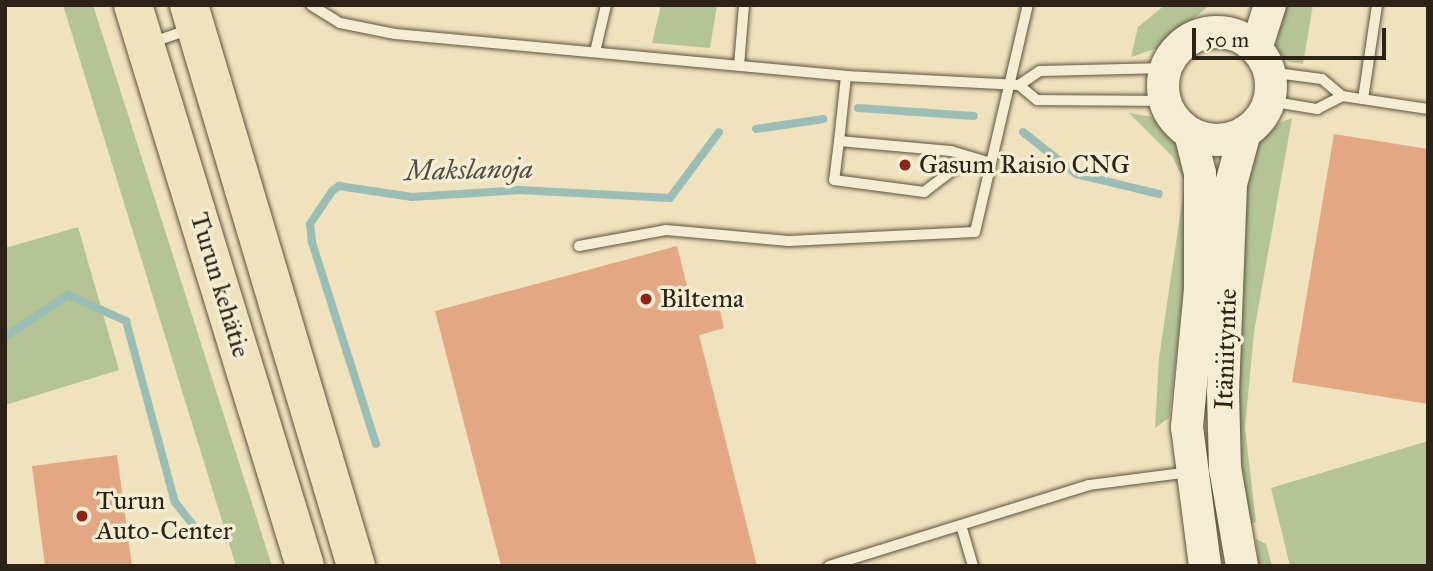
<!DOCTYPE html>
<meta charset="utf-8">
<style>
body{margin:0}
#map{position:relative;width:1433px;height:571px;overflow:hidden;background:#f0e2bd;font-family:"IM FELL Great Primer",serif}
div>[style]{position:absolute}
.green>*{inset:0;background:#b4c495}
.stream>*{height:8px;margin:-4px;padding:0 4px;transform-origin:4px;border-radius:4px;background:#9abdb5}
.building>*{inset:0;background:#e4a784}
.roads{filter:drop-shadow(0 0 2px #5d523f) drop-shadow(0 0 2px #5d523f)}
.lane>*{height:10px;margin:-5px;padding:0 5px;transform-origin:5px;border-radius:5px;background:#f5ecd4}
.secondary>*{height:32px;margin:-16px;padding:0 16px;transform-origin:16px;border-radius:16px;background:#f5ecd4}
.secondary>.ring{margin:-16px;padding:0;box-sizing:content-box;background:none;border:32px solid #f5ecd4;border-radius:50%}
.highway>*{height:38px;margin:-19px;padding:0 19px;transform-origin:19px;border-radius:19px;background:#f0e2bd}
.dots>*{width:19px;height:19px;translate:-50% -50%;box-sizing:border-box;border:4px solid #f5ecd4;border-radius:50%}
span{translate:-50% -50%;white-space:nowrap;text-align:center;line-height:1.15;-webkit-text-stroke:7px #f5ecd4;paint-order:stroke}
.poi-label{font-size:26px;color:#2c2215}
.left{translate:0 -50%;text-align:left}
.street-label{font-size:26px;color:#2c2215}
.water-label{font-size:28px;color:#4d5045;font-style:italic}
.frame{position:absolute;inset:0;border:7px solid #2c2215;pointer-events:none}
.scale{position:absolute;left:1192px;top:28px;width:194px;height:32px;box-sizing:border-box;border:4px solid #2c2215;border-top:0;padding-left:9px;font-size:21px;line-height:24px;white-space:nowrap;color:#2c2215;-webkit-text-stroke:5px #f5ecd4;paint-order:stroke}
</style>
<div id="map">
<div class="green">
<i style="clip-path:polygon(63px 5px,93px 5px,272px 566px,236px 566px)"></i>
<i style="clip-path:polygon(661px 5px,717px 5px,710px 48px,652px 43px)"></i>
<i style="clip-path:polygon(1165px 5px,1210px 5px,1158px 48px,1131px 57px,1138px 27px)"></i>
<i style="clip-path:polygon(1279px 5px,1313px 5px,1303px 64px,1289px 62px,1275px 49px)"></i>
<i style="clip-path:polygon(1129px 113px,1152px 117px,1190px 156px,1190px 236px,1169px 418px,1155px 428px,1159px 358px,1185px 182px,1172px 156px)"></i>
<i style="clip-path:polygon(1292px 118px,1254px 332px,1245px 428px,1256px 522px,1248px 524px,1235px 431px,1239px 226px,1252px 149px,1277px 124px)"></i>
<i style="clip-path:polygon(78px 227px,119px 370px,5px 405px,5px 248px)"></i>
<i style="clip-path:polygon(1428px 441px,1428px 566px,1290px 566px,1271px 488px)"></i>
<i style="clip-path:polygon(1256px 539px,1266px 544px,1272px 566px,1259px 566px)"></i>
</div>
<div class="stream">
<i style="left:858px;top:108px;width:116px;rotate:3.9deg"></i>
<i style="left:756px;top:129px;width:68px;rotate:-8.5deg"></i>
<i style="left:1023px;top:132px;width:68px;rotate:38.4deg"></i>
<i style="left:1076px;top:174px;width:85px;rotate:13.5deg"></i>
<i style="left:5px;top:337px;width:76px;rotate:-33.7deg"></i>
<i style="left:68px;top:295px;width:64px;rotate:24.1deg"></i>
<i style="left:126px;top:321px;width:188px;rotate:74.9deg"></i>
<i style="left:175px;top:502px;width:29px;rotate:52deg"></i>
<i style="left:376px;top:444px;width:212px;rotate:-107.6deg"></i>
<i style="left:312px;top:242px;width:18px;rotate:-96deg"></i>
<i style="left:310px;top:224px;width:40px;rotate:-56deg"></i>
<i style="left:332px;top:191px;width:9px;rotate:-36deg"></i>
<i style="left:339px;top:186px;width:74px;rotate:8.6deg"></i>
<i style="left:412px;top:197px;width:108px;rotate:-3.7deg"></i>
<i style="left:520px;top:190px;width:150px;rotate:3.1deg"></i>
<i style="left:670px;top:198px;width:82px;rotate:-53.4deg"></i>
</div>
<div class="building">
<i style="clip-path:polygon(1334px 134px,1428px 149px,1428px 404px,1292px 382px)"></i>
<i style="clip-path:polygon(677px 246px,693px 310px,719px 306px,724px 328px,699px 335px,757px 566px,501px 566px,435px 311px)"></i>
<i style="clip-path:polygon(117px 455px,132px 566px,45px 566px,32px 466px)"></i>
</div>
<div class="roads">
<div class="lane">
<i style="left:311px;top:5px;width:34px;rotate:32deg"></i>
<i style="left:340px;top:23px;width:56px;rotate:11.3deg"></i>
<i style="left:395px;top:34px;width:453px;rotate:5.3deg"></i>
<i style="left:846px;top:76px;width:173px;rotate:3deg"></i>
<i style="left:1019px;top:85px;width:25px;rotate:-34deg"></i>
<i style="left:1040px;top:71px;width:127px;rotate:-1.4deg"></i>
<i style="left:150px;top:43px;width:40px;rotate:-18.9deg"></i>
<i style="left:595px;top:52px;width:48px;rotate:-76.8deg"></i>
<i style="left:739px;top:66px;width:61px;rotate:-85.3deg"></i>
<i style="left:1269px;top:72px;width:53px;rotate:7.5deg"></i>
<i style="left:1322px;top:79px;width:26px;rotate:40deg"></i>
<i style="left:1342px;top:96px;width:87px;rotate:8.6deg"></i>
<i style="left:846px;top:76px;width:65px;rotate:96.1deg"></i>
<i style="left:839px;top:141px;width:112px;rotate:5.1deg"></i>
<i style="left:951px;top:151px;width:39px;rotate:17deg"></i>
<i style="left:1019px;top:85px;width:23px;rotate:40deg"></i>
<i style="left:1037px;top:100px;width:129px;rotate:0.4deg"></i>
<i style="left:1363px;top:99px;width:95px;rotate:-81.5deg"></i>
<i style="left:1269px;top:101px;width:49px;rotate:9.5deg"></i>
<i style="left:1317px;top:109px;width:28px;rotate:-27deg"></i>
<i style="left:839px;top:141px;width:39px;rotate:97deg"></i>
<i style="left:834px;top:180px;width:91px;rotate:7.6deg"></i>
<i style="left:924px;top:192px;width:53px;rotate:-37.3deg"></i>
<i style="left:579px;top:246px;width:88px;rotate:-10.4deg"></i>
<i style="left:666px;top:230px;width:123px;rotate:5.1deg"></i>
<i style="left:789px;top:241px;width:186px;rotate:-2.8deg"></i>
<i style="left:975px;top:232px;width:233px;rotate:-76.9deg"></i>
<i style="left:961px;top:525px;width:43px;rotate:73.7deg"></i>
<i style="left:829px;top:566px;width:272px;rotate:-17.3deg"></i>
<i style="left:1089px;top:485px;width:103px;rotate:-7.3deg"></i>
</div>
<div class="secondary">
<i class="ring" style="left:1163px;top:32px;width:76px;height:76px"></i>
<i style="left:1256px;top:49px;width:46px;rotate:-72.3deg"></i>
<i style="left:1190px;top:133px;width:41px;rotate:76deg"></i>
<i style="left:1200px;top:173px;width:116px;rotate:90deg"></i>
<i style="left:1200px;top:289px;width:139px;rotate:95.4deg"></i>
<i style="left:1187px;top:427px;width:140px;rotate:82.6deg"></i>
<i style="left:1242px;top:566px;width:99px;rotate:-99.8deg"></i>
<i style="left:1225px;top:468px;width:75px;rotate:-91.5deg"></i>
<i style="left:1223px;top:393px;width:209px;rotate:-87.8deg"></i>
<i style="left:1231px;top:184px;width:54px;rotate:-74.9deg"></i>
</div>
<div class="highway">
<i style="left:133px;top:5px;width:587px;rotate:72.95deg"></i>
<i style="left:189px;top:5px;width:585px;rotate:73.42deg"></i>
</div>
</div>
<div class="dots">
<i style="left:905px;top:165px;background:#8f2418"></i>
<i style="left:646px;top:299px;background:#8f2418"></i>
<i style="left:82px;top:516px;background:#8f2418"></i>
</div>
<div class="poi-label">
<span class="left" style="left:919px;top:165px">Gasum Raisio CNG</span>
<span class="left" style="left:660px;top:299px">Biltema</span>
<span class="left" style="left:96px;top:516px">Turun<br>Auto-Center</span>
</div>
<div class="street-label">
<span style="left:220px;top:285px;rotate:73deg">Turun kehätie</span>
<span style="left:1226px;top:349px;rotate:-88deg">Itäniityntie</span>
</div>
<div class="water-label">
<span style="left:469px;top:170px;rotate:-1deg">Makslanoja</span>
</div>
<div class="frame"></div>
<div class="scale">50 m</div>
</div>
